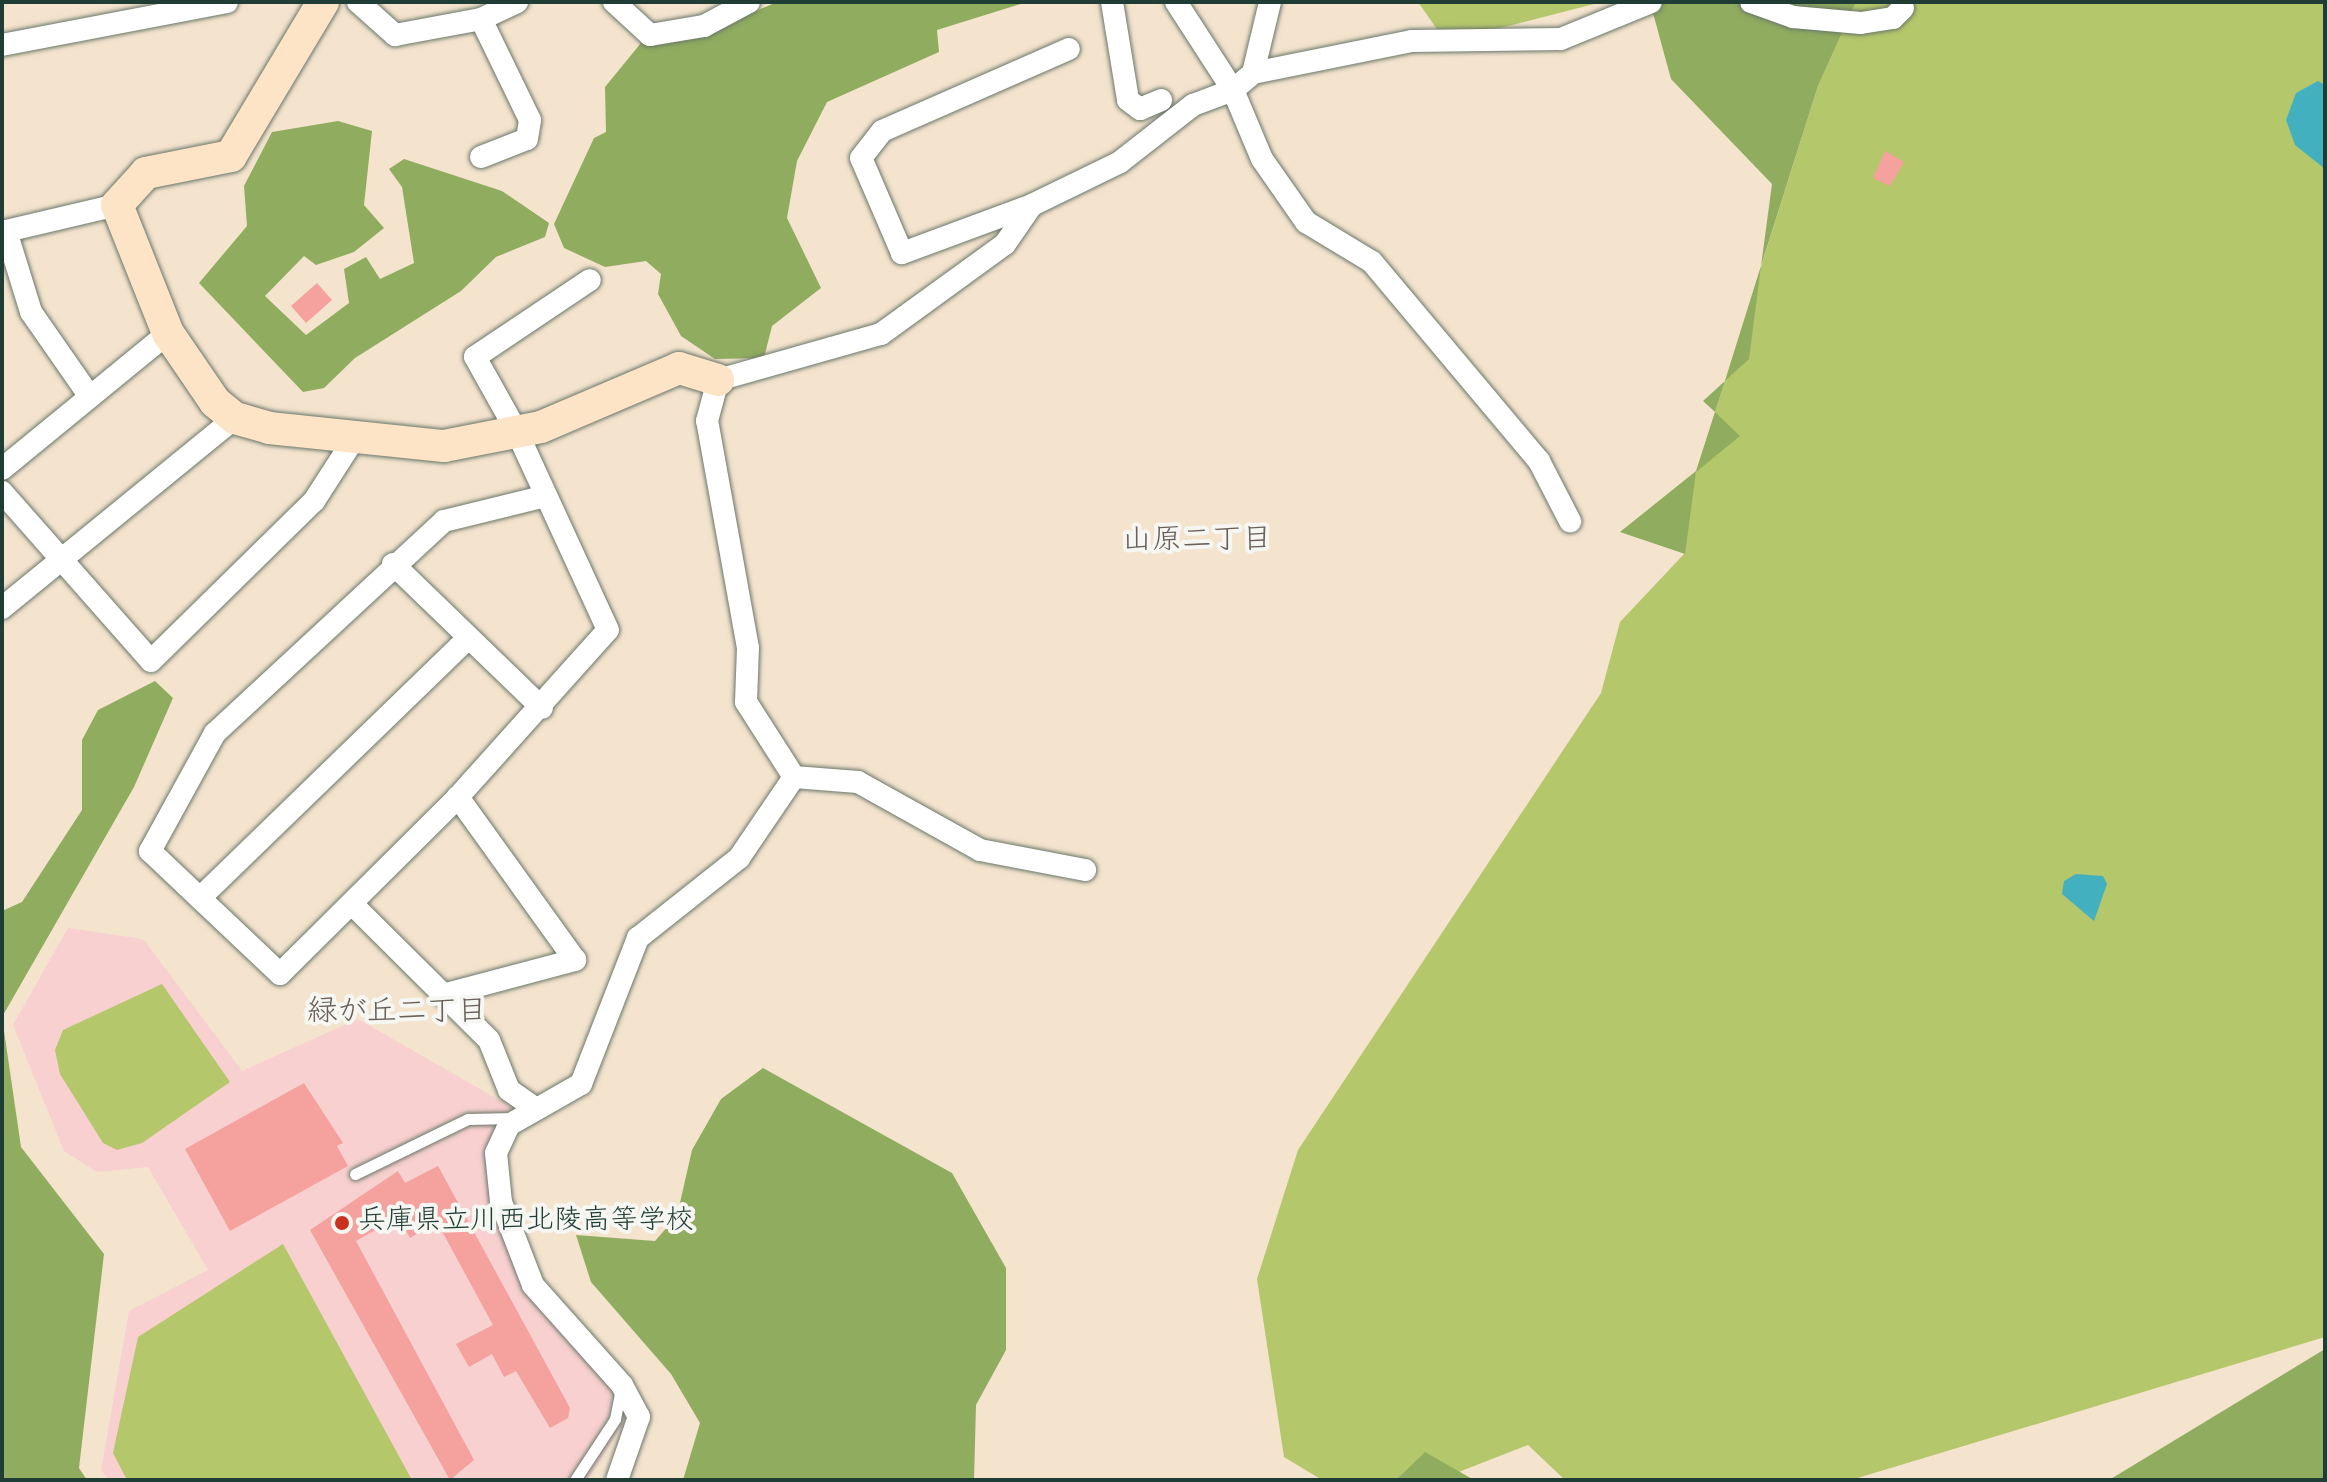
<!DOCTYPE html>
<meta charset="utf-8">
<style>
body{margin:0}
#map{position:relative;width:2327px;height:1482px;overflow:hidden;background:#f4e4ce;font-family:Dekko,"Klee One",sans-serif}
div>[style]{position:absolute}
.built>*{inset:0;background:#f7d0cf}
.green>*{inset:0;background:#b5c76b}
.forest>*{inset:0;background:#90ac5f}
.water>*{inset:0;background:#43b0c0}
.building>*{inset:0;background:#f5a19d}
.roads{filter:drop-shadow(0 0 2px #6a776a) drop-shadow(0 0 2px #6a776a)}
.lane>*{height:11px;margin:-5.5px;padding:0 5.5px;transform-origin:5.5px;border-radius:5.5px;background:#fff}
.street>*{height:22px;margin:-11px;padding:0 11px;transform-origin:11px;border-radius:11px;background:#fff}
.secondary>*{height:32px;margin:-16px;padding:0 16px;transform-origin:16px;border-radius:16px;background:#fee4c6}
.dots>*{width:22px;height:22px;translate:-50% -50%;box-sizing:border-box;border:4px solid #f6f6f2;border-radius:50%}
span{translate:-50% -50%;white-space:nowrap;text-align:center;line-height:1.15;-webkit-text-stroke:8px #f6f6f2;paint-order:stroke}
.poi-label{font-size:28px;color:#1f3d34}
.left{translate:0 -50%;text-align:left}
.neighbourhood-label{font-size:30px;color:#6a6059}
.frame{position:absolute;inset:0;border:4px solid #1f3d34;pointer-events:none}
</style>
<div id="map">
<div class="built">
<i style="clip-path:polygon(68px 928px,143px 939px,242px 1071px,358px 1019px,515px 1109px,492px 1134px,489px 1175px,521px 1280px,623px 1394px,623px 1424px,588px 1480px,109px 1480px,101px 1470px,129px 1311px,208px 1270px,148px 1167px,97px 1172px,64px 1151px,13px 1025px)"></i>
</div>
<div class="green">
<i style="clip-path:polygon(1418px 2px,1602px 2px,1446px 42px)"></i>
<i style="clip-path:polygon(1856px 2px,2325px 2px,2325px 1337px,1851px 1480px,1565px 1480px,1528px 1445px,1438px 1480px,1322px 1480px,1284px 1457px,1257px 1279px,1298px 1150px,1601px 693px,1620px 622px,1684px 554px,1688px 498px,1818px 86px)"></i>
<i style="clip-path:polygon(162px 984px,230px 1082px,142px 1143px,117px 1150px,103px 1143px,60px 1074px,55px 1050px,63px 1030px)"></i>
<i style="clip-path:polygon(283px 1244px,412px 1480px,127px 1480px,113px 1453px,138px 1337px)"></i>
</div>
<div class="forest">
<i style="clip-path:polygon(777px 2px,1027px 2px,937px 30px,939px 52px,827px 102px,797px 161px,787px 218px,821px 288px,772px 326px,764px 358px,715px 359px,681px 336px,658px 294px,661px 274px,646px 261px,605px 267px,564px 248px,554px 224px,594px 138px,606px 132px,605px 87px,641px 43px,707px 32px)"></i>
<i style="clip-path:polygon(1650px 2px,1856px 2px,1818px 86px,1761px 266px,1749px 359px,1725px 381px,1715px 412px,1740px 436px,1696px 472px,1685px 554px,1620px 532px,1696px 471px,1715px 412px,1703px 401px,1725px 381px,1761px 266px,1772px 184px,1671px 79px)"></i>
<i style="clip-path:polygon(338px 121px,372px 131px,364px 205px,384px 228px,354px 252px,316px 265px,304px 256px,265px 296px,306px 335px,349px 303px,344px 269px,366px 257px,380px 279px,414px 263px,402px 187px,389px 169px,404px 159px,502px 191px,549px 223px,545px 237px,496px 257px,461px 291px,355px 358px,324px 388px,303px 392px,199px 283px,247px 226px,244px 186px,272px 132px)"></i>
<i style="clip-path:polygon(155px 681px,173px 698px,134px 787px,2px 1017px,21px 1147px,104px 1254px,79px 1468px,87px 1480px,2px 1480px,2px 911px,22px 902px,82px 810px,82px 740px,98px 710px)"></i>
<i style="clip-path:polygon(763px 1068px,952px 1173px,1006px 1268px,1006px 1350px,976px 1405px,974px 1480px,683px 1480px,700px 1423px,671px 1374px,591px 1282px,576px 1235px,655px 1241px,677px 1216px,692px 1150px,721px 1099px)"></i>
<i style="clip-path:polygon(2325px 1349px,2325px 1480px,2109px 1480px)"></i>
<i style="clip-path:polygon(1425px 1452px,1474px 1480px,1396px 1480px)"></i>
</div>
<div class="water">
<i style="clip-path:polygon(2318px 81px,2325px 85px,2325px 169px,2295px 145px,2286px 120px,2296px 93px)"></i>
<i style="clip-path:polygon(2076px 874px,2103px 876px,2107px 884px,2094px 921px,2062px 894px,2064px 881px)"></i>
</div>
<div class="building">
<i style="clip-path:polygon(1885px 151px,1904px 162px,1890px 186px,1873px 178px)"></i>
<i style="clip-path:polygon(317px 283px,332px 300px,306px 323px,291px 306px)"></i>
<i style="clip-path:polygon(304px 1083px,343px 1143px,337px 1146px,348px 1166px,230px 1231px,185px 1149px)"></i>
<i style="clip-path:polygon(438px 1166px,570px 1408px,568px 1418px,550px 1428px,516px 1371px,504px 1377px,492px 1354px,469px 1367px,456px 1344px,493px 1325px,437px 1222px,410px 1238px,398px 1217px,356px 1241px,474px 1460px,450px 1480px,310px 1230px,398px 1171px,405px 1183px)"></i>
</div>
<div class="roads">
<div class="lane">
<i style="left:355px;top:1174px;width:126px;rotate:-26deg"></i>
<i style="left:468px;top:1119px;width:46px;rotate:-1.2deg"></i>
<i style="left:575px;top:1480px;width:73px;rotate:-56.7deg"></i>
<i style="left:615px;top:1419px;width:31px;rotate:-79deg"></i>
</div>
<div class="street">
<i style="left:358px;top:2px;width:50px;rotate:41.7deg"></i>
<i style="left:395px;top:35px;width:87px;rotate:-10.5deg"></i>
<i style="left:481px;top:19px;width:40px;rotate:-25deg"></i>
<i style="left:614px;top:2px;width:49px;rotate:42.5deg"></i>
<i style="left:650px;top:35px;width:55px;rotate:-9.5deg"></i>
<i style="left:704px;top:26px;width:51px;rotate:-28.1deg"></i>
<i style="left:1112px;top:2px;width:99px;rotate:80.7deg"></i>
<i style="left:1128px;top:100px;width:15px;rotate:37deg"></i>
<i style="left:1140px;top:109px;width:23px;rotate:-23deg"></i>
<i style="left:1176px;top:2px;width:105px;rotate:57.1deg"></i>
<i style="left:1233px;top:90px;width:75px;rotate:67.2deg"></i>
<i style="left:1262px;top:159px;width:77px;rotate:55.1deg"></i>
<i style="left:1306px;top:222px;width:77px;rotate:31.2deg"></i>
<i style="left:1372px;top:262px;width:260px;rotate:50deg"></i>
<i style="left:1539px;top:461px;width:68px;rotate:62.7deg"></i>
<i style="left:1751px;top:2px;width:45px;rotate:19.7deg"></i>
<i style="left:1793px;top:17px;width:68px;rotate:5deg"></i>
<i style="left:1861px;top:23px;width:32px;rotate:-9deg"></i>
<i style="left:1893px;top:18px;width:14px;rotate:-45deg"></i>
<i style="left:2px;top:45px;width:229px;rotate:-10.8deg"></i>
<i style="left:1253px;top:73px;width:73px;rotate:-76.5deg"></i>
<i style="left:481px;top:157px;width:49px;rotate:-21.4deg"></i>
<i style="left:527px;top:139px;width:19px;rotate:-81deg"></i>
<i style="left:530px;top:120px;width:112px;rotate:-115.9deg"></i>
<i style="left:1032px;top:205px;width:139px;rotate:159.7deg"></i>
<i style="left:902px;top:253px;width:103px;rotate:-113.3deg"></i>
<i style="left:861px;top:158px;width:34px;rotate:-52deg"></i>
<i style="left:882px;top:131px;width:204px;rotate:-23.7deg"></i>
<i style="left:6px;top:231px;width:85px;rotate:72.8deg"></i>
<i style="left:31px;top:312px;width:103px;rotate:55.2deg"></i>
<i style="left:2px;top:232px;width:118px;rotate:-13.2deg"></i>
<i style="left:2px;top:469px;width:215px;rotate:-39.3deg"></i>
<i style="left:2px;top:492px;width:225px;rotate:48.6deg"></i>
<i style="left:151px;top:661px;width:228px;rotate:-44.5deg"></i>
<i style="left:314px;top:501px;width:70px;rotate:-57.2deg"></i>
<i style="left:546px;top:496px;width:105px;rotate:166.2deg"></i>
<i style="left:444px;top:521px;width:312px;rotate:137.2deg"></i>
<i style="left:215px;top:733px;width:135px;rotate:118.8deg"></i>
<i style="left:150px;top:851px;width:179px;rotate:43.4deg"></i>
<i style="left:280px;top:974px;width:251px;rotate:-44.8deg"></i>
<i style="left:458px;top:797px;width:224px;rotate:-48.1deg"></i>
<i style="left:608px;top:630px;width:218px;rotate:-114.7deg"></i>
<i style="left:517px;top:432px;width:86px;rotate:-119.2deg"></i>
<i style="left:475px;top:357px;width:138px;rotate:-33.8deg"></i>
<i style="left:393px;top:564px;width:207px;rotate:44deg"></i>
<i style="left:2px;top:608px;width:301px;rotate:-39.2deg"></i>
<i style="left:794px;top:777px;width:89px;rotate:-122.6deg"></i>
<i style="left:746px;top:702px;width:54px;rotate:-87.9deg"></i>
<i style="left:748px;top:648px;width:231px;rotate:-100.2deg"></i>
<i style="left:707px;top:421px;width:42px;rotate:-75deg"></i>
<i style="left:718px;top:380px;width:169px;rotate:-15.8deg"></i>
<i style="left:881px;top:334px;width:153px;rotate:-36deg"></i>
<i style="left:1005px;top:244px;width:47px;rotate:-55.3deg"></i>
<i style="left:1032px;top:205px;width:98px;rotate:-26deg"></i>
<i style="left:1120px;top:162px;width:93px;rotate:-38deg"></i>
<i style="left:1193px;top:105px;width:43px;rotate:-20.6deg"></i>
<i style="left:1233px;top:90px;width:26px;rotate:-40deg"></i>
<i style="left:1253px;top:73px;width:162px;rotate:-11.4deg"></i>
<i style="left:1412px;top:41px;width:149px;rotate:-0.8deg"></i>
<i style="left:1561px;top:39px;width:97px;rotate:-22.3deg"></i>
<i style="left:794px;top:777px;width:64px;rotate:4.5deg"></i>
<i style="left:858px;top:782px;width:140px;rotate:29.1deg"></i>
<i style="left:980px;top:850px;width:107px;rotate:10.8deg"></i>
<i style="left:200px;top:898px;width:371px;rotate:-44.1deg"></i>
<i style="left:354px;top:906px;width:190px;rotate:44.8deg"></i>
<i style="left:489px;top:1040px;width:54px;rotate:68.2deg"></i>
<i style="left:509px;top:1090px;width:29px;rotate:35deg"></i>
<i style="left:443px;top:995px;width:137px;rotate:-14.9deg"></i>
<i style="left:575px;top:960px;width:201px;rotate:-125.7deg"></i>
<i style="left:617px;top:1480px;width:67px;rotate:-70.8deg"></i>
<i style="left:639px;top:1417px;width:36px;rotate:-118deg"></i>
<i style="left:622px;top:1385px;width:134px;rotate:-131.7deg"></i>
<i style="left:533px;top:1285px;width:89px;rotate:-111.1deg"></i>
<i style="left:501px;top:1202px;width:49px;rotate:-95.8deg"></i>
<i style="left:496px;top:1153px;width:31px;rotate:-65deg"></i>
<i style="left:509px;top:1125px;width:83px;rotate:-29.7deg"></i>
<i style="left:581px;top:1084px;width:157px;rotate:-68.7deg"></i>
<i style="left:638px;top:938px;width:129px;rotate:-38.4deg"></i>
<i style="left:739px;top:858px;width:98px;rotate:-55.8deg"></i>
</div>
<div class="secondary">
<i style="left:323px;top:2px;width:179px;rotate:120.9deg"></i>
<i style="left:231px;top:156px;width:87px;rotate:168.7deg"></i>
<i style="left:146px;top:173px;width:43px;rotate:132.2deg"></i>
<i style="left:117px;top:205px;width:138px;rotate:68.3deg"></i>
<i style="left:168px;top:333px;width:83px;rotate:55.7deg"></i>
<i style="left:215px;top:402px;width:26px;rotate:39deg"></i>
<i style="left:235px;top:418px;width:35px;rotate:16deg"></i>
<i style="left:269px;top:428px;width:176px;rotate:5.9deg"></i>
<i style="left:444px;top:446px;width:99px;rotate:-11.1deg"></i>
<i style="left:541px;top:427px;width:150px;rotate:-23.1deg"></i>
<i style="left:679px;top:368px;width:41px;rotate:17.1deg"></i>
</div>
</div>
<div class="dots">
<i style="left:342px;top:1223px;background:#c8321e"></i>
</div>
<div class="poi-label">
<span class="left" style="left:358px;top:1223px">兵庫県立川西北陵高等学校</span>
</div>
<div class="neighbourhood-label">
<span style="left:1197px;top:543px">山原二丁目</span>
<span style="left:397px;top:1015px">緑が丘二丁目</span>
</div>
<div class="frame"></div>
</div>
